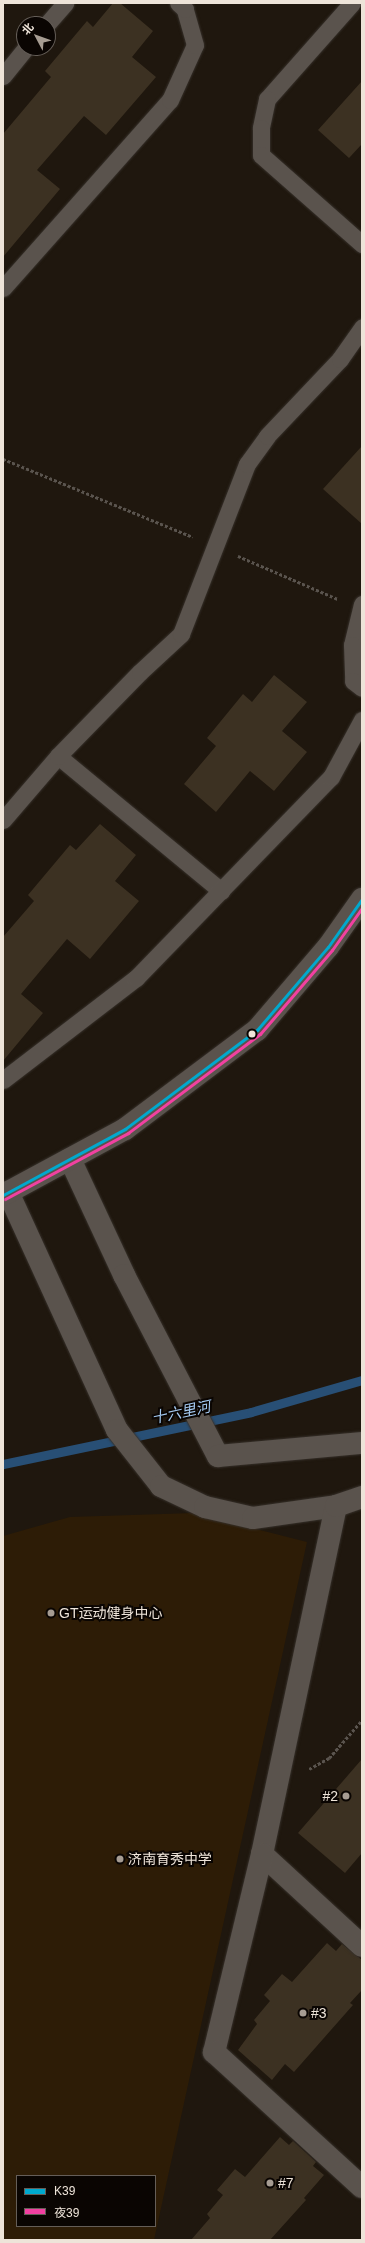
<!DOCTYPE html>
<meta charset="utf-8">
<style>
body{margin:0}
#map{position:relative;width:365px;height:2243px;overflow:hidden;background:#1f170e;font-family:Arial,"Noto Sans SC",sans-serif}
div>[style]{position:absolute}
.built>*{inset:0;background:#2d1c06}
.stream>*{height:9px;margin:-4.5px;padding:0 4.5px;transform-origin:4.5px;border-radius:4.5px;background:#284f75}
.building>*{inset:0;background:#3c3122}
.path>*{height:2.5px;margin-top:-1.25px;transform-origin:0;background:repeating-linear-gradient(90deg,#5a544e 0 3px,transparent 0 5px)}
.roads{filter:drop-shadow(0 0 1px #36302a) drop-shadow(0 0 1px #36302a)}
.service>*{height:17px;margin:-8.5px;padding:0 8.5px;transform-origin:8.5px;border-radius:8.5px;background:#5a534d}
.minor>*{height:22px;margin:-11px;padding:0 11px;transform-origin:11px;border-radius:11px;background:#5a534d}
.tertiary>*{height:22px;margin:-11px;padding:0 11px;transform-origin:11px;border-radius:11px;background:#5a534d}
.bus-1>*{height:3px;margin:-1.5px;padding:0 1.5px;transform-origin:1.5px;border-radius:1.5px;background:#00a9ce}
.bus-2>*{height:3px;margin:-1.5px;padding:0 1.5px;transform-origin:1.5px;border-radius:1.5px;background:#f240a1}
.dots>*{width:11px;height:11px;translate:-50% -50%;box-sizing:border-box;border:2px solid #0a0502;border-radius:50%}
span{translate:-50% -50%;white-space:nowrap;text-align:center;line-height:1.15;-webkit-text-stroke:4px #0a0502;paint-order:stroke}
.poi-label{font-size:14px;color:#eee4d9}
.left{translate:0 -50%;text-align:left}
.right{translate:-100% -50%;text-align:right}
.water-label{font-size:15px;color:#a4caf2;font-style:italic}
.frame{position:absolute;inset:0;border:4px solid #eee4d9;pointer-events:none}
.legend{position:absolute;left:16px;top:2175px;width:140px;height:52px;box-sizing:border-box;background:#0a0502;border:1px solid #655e58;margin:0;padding:5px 7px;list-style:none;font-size:12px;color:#eee4d9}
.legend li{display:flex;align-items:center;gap:8px;height:20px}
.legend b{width:20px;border:1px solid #655e58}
.north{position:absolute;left:16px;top:16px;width:40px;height:40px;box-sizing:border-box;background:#0a0502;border:1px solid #655e58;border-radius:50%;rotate:311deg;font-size:11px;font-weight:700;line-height:16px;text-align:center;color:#eee4d9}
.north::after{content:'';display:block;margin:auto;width:14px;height:18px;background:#a69c92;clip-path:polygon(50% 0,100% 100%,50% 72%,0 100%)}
</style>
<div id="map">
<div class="built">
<i style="clip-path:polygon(evenodd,194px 1513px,307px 1542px,154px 2240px,3px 2240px,3px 1536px,70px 1517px,194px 1513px,17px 2176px,155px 2176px,155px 2226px,17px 2226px,17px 2176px)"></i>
</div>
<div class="stream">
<i style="left:3px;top:1464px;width:253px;rotate:-11.8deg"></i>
<i style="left:251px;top:1412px;width:116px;rotate:-16.1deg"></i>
</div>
<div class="building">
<i style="clip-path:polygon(113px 3px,120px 3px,153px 31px,132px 57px,156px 77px,106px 135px,84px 116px,37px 170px,60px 189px,3px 257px,3px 134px,51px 77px,45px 71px,87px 21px,93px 27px)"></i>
<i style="clip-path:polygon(362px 81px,362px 144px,349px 158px,318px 130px)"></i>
<i style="clip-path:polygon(362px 446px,362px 524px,323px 489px)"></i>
<i style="clip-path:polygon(274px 675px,307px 702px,282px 731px,307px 752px,274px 791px,250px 771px,216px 812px,184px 784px,216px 746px,207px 738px,243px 694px,252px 702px)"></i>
<i style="clip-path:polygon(100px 824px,136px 855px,115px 881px,139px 901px,90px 959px,67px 939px,21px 994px,43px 1013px,3px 1061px,3px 937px,34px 901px,28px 895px,70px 845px,76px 850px)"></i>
<i style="clip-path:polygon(362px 1759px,362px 1853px,345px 1873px,298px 1833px)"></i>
<i style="clip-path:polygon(327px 1943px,336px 1951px,342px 1944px,362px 1960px,362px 1990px,350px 2003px,353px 2005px,294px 2072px,285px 2064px,272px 2080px,238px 2050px,257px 2024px,254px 2020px,270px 2001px,264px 1995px,282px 1974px,292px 1982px)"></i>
<i style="clip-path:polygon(280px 2137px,289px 2145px,293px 2141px,316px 2162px,313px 2166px,324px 2175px,304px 2198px,306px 2200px,270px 2240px,191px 2240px,210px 2218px,207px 2214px,223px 2195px,217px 2190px,235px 2169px,245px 2177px)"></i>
</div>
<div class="path">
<i style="left:3px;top:459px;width:205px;rotate:22.3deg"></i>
<i style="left:238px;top:556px;width:109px;rotate:23.3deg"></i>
<i style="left:309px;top:1769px;width:23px;rotate:-29deg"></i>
<i style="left:329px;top:1758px;width:50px;rotate:-49deg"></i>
</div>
<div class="roads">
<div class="service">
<i style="left:352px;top:3px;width:128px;rotate:131.5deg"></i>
<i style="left:267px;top:99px;width:30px;rotate:102deg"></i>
<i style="left:261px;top:128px;width:27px;rotate:90deg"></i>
<i style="left:261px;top:155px;width:135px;rotate:41.4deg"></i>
<i style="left:47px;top:24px;width:28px;rotate:-49deg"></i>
<i style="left:3px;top:76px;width:36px;rotate:-51deg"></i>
<i style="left:3px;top:288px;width:251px;rotate:-48.4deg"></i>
<i style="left:170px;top:100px;width:60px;rotate:-65.6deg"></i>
<i style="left:195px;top:45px;width:37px;rotate:-106deg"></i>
<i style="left:185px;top:9px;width:9px;rotate:-139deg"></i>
<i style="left:362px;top:604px;width:42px;rotate:103.7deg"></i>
<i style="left:352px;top:645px;width:36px;rotate:88deg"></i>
<i style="left:353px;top:681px;width:11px;rotate:38deg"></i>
<i style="left:58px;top:756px;width:212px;rotate:39.6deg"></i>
<i style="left:3px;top:820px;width:84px;rotate:-49.3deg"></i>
<i style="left:58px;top:756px;width:117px;rotate:-45.7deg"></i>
<i style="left:140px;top:672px;width:56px;rotate:-42.8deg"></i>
<i style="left:181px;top:634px;width:182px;rotate:-68.8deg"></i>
<i style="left:247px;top:464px;width:34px;rotate:-54deg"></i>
<i style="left:267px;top:436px;width:106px;rotate:-46.5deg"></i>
<i style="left:340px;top:359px;width:39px;rotate:-55deg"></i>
<i style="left:3px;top:1080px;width:168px;rotate:-37.5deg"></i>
<i style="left:136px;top:978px;width:280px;rotate:-45.9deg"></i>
<i style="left:331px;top:777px;width:65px;rotate:-61.5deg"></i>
</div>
<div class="minor">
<i style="left:70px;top:1159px;width:128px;rotate:65deg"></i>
<i style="left:124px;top:1275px;width:204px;rotate:62.6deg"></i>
<i style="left:218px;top:1456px;width:145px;rotate:-5.2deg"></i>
<i style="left:8px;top:1192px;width:262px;rotate:65.4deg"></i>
<i style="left:117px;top:1430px;width:71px;rotate:51.8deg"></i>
<i style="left:161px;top:1486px;width:49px;rotate:25.5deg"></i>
<i style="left:205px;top:1507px;width:49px;rotate:12.9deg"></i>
<i style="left:253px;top:1518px;width:84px;rotate:-8.2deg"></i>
<i style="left:336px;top:1506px;width:356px;rotate:102deg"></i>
<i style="left:262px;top:1854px;width:136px;rotate:42.6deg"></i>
<i style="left:336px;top:1506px;width:28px;rotate:-19deg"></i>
<i style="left:262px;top:1854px;width:204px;rotate:103.6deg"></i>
<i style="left:214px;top:2052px;width:200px;rotate:42.4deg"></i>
</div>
<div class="tertiary">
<i style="left:3px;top:1195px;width:139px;rotate:-28.4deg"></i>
<i style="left:125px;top:1129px;width:165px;rotate:-36.9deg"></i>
<i style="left:257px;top:1030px;width:109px;rotate:-49.5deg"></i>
<i style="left:328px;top:947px;width:59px;rotate:-54.7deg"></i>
</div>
</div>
<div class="bus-1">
<i style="left:3px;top:1195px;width:139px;rotate:-28.4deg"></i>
<i style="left:125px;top:1129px;width:165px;rotate:-36.9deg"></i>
<i style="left:257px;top:1030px;width:109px;rotate:-49.5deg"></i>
<i style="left:328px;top:947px;width:59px;rotate:-54.7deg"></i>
</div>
<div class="bus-2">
<i style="left:5px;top:1199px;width:140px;rotate:-28.2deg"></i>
<i style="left:128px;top:1133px;width:165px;rotate:-36.9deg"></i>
<i style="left:260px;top:1034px;width:111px;rotate:-49.4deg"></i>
<i style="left:332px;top:950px;width:52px;rotate:-54.5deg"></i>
</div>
<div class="dots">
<i style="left:252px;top:1034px;background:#eee4d9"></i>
<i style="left:51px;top:1613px;background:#a69c92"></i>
<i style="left:346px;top:1796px;background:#a69c92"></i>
<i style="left:120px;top:1859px;background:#a69c92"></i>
<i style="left:303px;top:2013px;background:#a69c92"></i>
<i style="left:270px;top:2183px;background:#a69c92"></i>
</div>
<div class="poi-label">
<span class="left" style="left:59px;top:1613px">GT运动健身中心</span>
<span class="right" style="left:338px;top:1796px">#2</span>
<span class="left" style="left:128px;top:1859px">济南育秀中学</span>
<span class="left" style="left:311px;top:2013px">#3</span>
<span class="left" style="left:278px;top:2183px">#7</span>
</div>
<div class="water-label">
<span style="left:181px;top:1412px;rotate:-12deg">十六里河</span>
</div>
<div class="frame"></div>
<ul class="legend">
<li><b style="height:5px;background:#00a9ce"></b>K39</li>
<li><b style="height:5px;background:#f240a1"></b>夜39</li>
</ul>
<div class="north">北</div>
</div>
